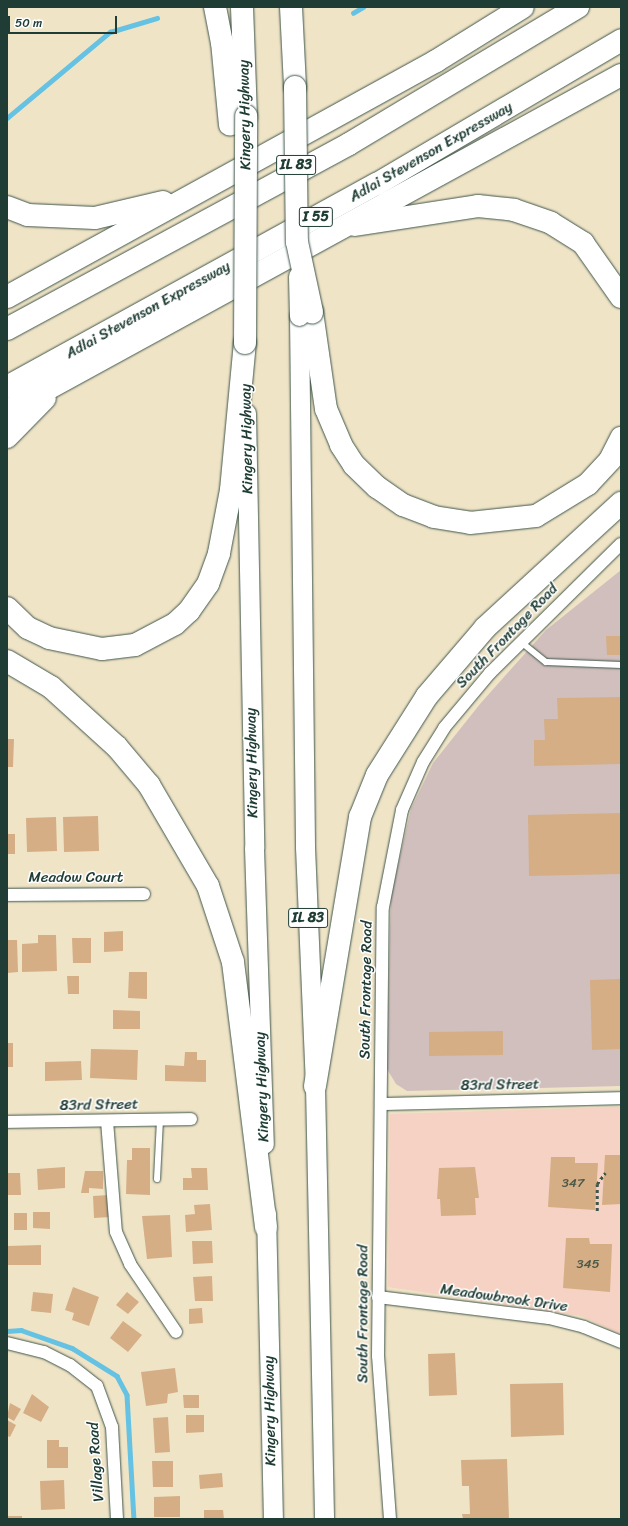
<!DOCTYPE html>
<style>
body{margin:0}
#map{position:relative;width:628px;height:1526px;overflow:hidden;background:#f0e4c7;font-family:Sriracha,sans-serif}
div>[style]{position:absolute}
.built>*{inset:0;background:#f5d2c3}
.industrial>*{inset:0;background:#d1bfbd}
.stream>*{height:4.5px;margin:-2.25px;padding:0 2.25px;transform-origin:2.25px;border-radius:2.25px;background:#65c2e3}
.building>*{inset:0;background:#d5ae86}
.path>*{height:2.5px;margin-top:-1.25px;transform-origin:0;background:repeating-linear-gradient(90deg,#3e564a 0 3px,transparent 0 6px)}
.roads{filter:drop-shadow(0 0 1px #3e564a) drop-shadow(0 0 1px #3e564a)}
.lane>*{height:6px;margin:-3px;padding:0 3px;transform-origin:3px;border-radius:3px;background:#fff}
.street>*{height:12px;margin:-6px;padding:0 6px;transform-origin:6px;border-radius:6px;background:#fff}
.primary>*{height:19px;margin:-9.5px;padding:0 9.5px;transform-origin:9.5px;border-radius:9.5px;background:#fff}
.highway>*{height:22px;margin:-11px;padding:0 11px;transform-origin:11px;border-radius:11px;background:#fff}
.bridges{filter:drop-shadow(0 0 1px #3e564a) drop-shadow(0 0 1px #3e564a)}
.primary-bridge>*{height:19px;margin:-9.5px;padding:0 9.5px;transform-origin:9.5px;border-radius:9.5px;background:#fff}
.highway-bridge>*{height:22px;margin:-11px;padding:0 11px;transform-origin:11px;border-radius:11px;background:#fff}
span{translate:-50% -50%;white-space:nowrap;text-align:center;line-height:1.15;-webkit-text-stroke:3px #fff;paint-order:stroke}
.number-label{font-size:13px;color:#4c5948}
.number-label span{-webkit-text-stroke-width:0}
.shield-label span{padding:1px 3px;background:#fff;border:1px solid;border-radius:3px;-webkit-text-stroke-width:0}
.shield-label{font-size:14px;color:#1f3d34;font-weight:700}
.street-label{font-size:15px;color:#1f3d34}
.frame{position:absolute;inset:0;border:8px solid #1f3d34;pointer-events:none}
.scale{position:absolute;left:8px;top:16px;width:109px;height:18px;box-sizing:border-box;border:2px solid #1f3d34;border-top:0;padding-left:5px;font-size:12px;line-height:14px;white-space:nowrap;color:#1f3d34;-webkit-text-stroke:3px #fff;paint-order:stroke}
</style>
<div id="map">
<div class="built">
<i style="clip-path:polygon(621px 1107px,621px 1334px,581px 1316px,388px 1287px,390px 1114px)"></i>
</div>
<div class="industrial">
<i style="clip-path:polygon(621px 570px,621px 1086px,407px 1091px,396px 1084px,387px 1069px,387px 1046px,391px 895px,411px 809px,433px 763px,480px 704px,546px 630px)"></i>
</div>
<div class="stream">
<i style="left:353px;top:13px;width:12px;rotate:-31deg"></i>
<i style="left:7px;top:118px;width:134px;rotate:-39.9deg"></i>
<i style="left:110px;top:32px;width:49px;rotate:-16.6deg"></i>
<i style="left:7px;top:1331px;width:14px;rotate:-4deg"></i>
<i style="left:21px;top:1330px;width:54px;rotate:19.4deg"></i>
<i style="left:72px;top:1348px;width:53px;rotate:31.9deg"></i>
<i style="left:117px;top:1376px;width:21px;rotate:62deg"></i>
<i style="left:127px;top:1395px;width:124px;rotate:86.8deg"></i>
</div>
<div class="building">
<i style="clip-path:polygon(606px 636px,621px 636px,621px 655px,607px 655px)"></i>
<i style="clip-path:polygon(621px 697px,621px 764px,534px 766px,534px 740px,545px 740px,544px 719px,558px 719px,557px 698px)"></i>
<i style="clip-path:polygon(7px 739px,14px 739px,13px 767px,7px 767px)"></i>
<i style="clip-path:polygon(621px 813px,621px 874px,529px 876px,528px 815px)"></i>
<i style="clip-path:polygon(98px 816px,99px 851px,64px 852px,63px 817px)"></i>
<i style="clip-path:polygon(56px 817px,57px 851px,27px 852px,26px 818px)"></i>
<i style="clip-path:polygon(7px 834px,15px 834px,15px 854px,7px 854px)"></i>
<i style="clip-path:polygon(123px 931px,123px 951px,104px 952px,104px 932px)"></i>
<i style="clip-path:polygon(38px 935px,56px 935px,57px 971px,22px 972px,22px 944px,38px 943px)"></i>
<i style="clip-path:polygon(72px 938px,91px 938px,91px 963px,73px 963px)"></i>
<i style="clip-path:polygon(7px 940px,17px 940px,18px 972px,7px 973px)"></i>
<i style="clip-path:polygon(129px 972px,147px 972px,147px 999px,128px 998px)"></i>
<i style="clip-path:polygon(67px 976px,79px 976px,79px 994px,68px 994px)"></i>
<i style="clip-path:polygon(621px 979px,621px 1049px,592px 1050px,590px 980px)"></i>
<i style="clip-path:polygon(113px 1010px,140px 1011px,140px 1029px,113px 1029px)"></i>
<i style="clip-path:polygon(503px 1031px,503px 1055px,429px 1056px,429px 1032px)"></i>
<i style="clip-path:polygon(7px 1043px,13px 1043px,13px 1067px,7px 1067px)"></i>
<i style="clip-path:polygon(91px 1049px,138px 1050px,137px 1080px,90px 1078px)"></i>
<i style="clip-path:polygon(185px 1052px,197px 1052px,197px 1060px,206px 1060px,206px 1082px,165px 1081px,165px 1065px,184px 1066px)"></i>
<i style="clip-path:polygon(81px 1061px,82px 1080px,45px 1081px,45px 1062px)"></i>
<i style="clip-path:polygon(132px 1148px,150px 1148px,150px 1195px,126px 1194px,127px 1160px,132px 1160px)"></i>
<i style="clip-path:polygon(605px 1155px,621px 1155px,621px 1204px,602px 1205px)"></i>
<i style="clip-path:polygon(551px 1157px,575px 1157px,575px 1163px,598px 1163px,595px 1210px,548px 1207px)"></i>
<i style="clip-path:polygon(65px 1167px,65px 1188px,38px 1190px,37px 1169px)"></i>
<i style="clip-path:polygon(475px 1167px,479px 1198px,475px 1198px,476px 1215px,441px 1216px,440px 1199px,437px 1199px,439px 1168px)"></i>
<i style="clip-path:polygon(191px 1168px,207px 1168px,208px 1190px,183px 1190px,183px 1178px,192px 1178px)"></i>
<i style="clip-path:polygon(85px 1171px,103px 1171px,103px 1189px,89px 1188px,89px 1193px,81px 1193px)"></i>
<i style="clip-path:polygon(7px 1173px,20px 1173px,21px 1195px,7px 1195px)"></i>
<i style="clip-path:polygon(109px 1195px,110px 1217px,94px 1218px,93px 1196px)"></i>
<i style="clip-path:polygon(210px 1204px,212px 1230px,186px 1232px,185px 1215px,195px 1214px,194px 1205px)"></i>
<i style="clip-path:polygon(33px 1212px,50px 1212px,50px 1229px,33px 1228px)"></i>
<i style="clip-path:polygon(14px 1213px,27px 1213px,27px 1230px,14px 1230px)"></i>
<i style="clip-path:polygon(170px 1215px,172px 1257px,147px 1259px,142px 1216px)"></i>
<i style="clip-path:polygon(566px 1238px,589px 1238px,590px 1244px,612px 1244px,610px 1292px,563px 1288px)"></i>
<i style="clip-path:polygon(192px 1241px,212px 1241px,213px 1263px,193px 1264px)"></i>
<i style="clip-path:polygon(41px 1245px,41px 1265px,8px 1265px,7px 1246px)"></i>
<i style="clip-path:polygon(212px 1276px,213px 1301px,195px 1301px,193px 1277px)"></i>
<i style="clip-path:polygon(73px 1287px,99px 1297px,89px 1326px,72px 1320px,74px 1313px,65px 1310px)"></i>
<i style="clip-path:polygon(33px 1292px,53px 1294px,51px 1313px,31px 1311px)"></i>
<i style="clip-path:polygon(127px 1292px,139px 1302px,128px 1314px,116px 1305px)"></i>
<i style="clip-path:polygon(202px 1308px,203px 1323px,189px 1324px,189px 1309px)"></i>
<i style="clip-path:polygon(123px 1321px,142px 1335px,128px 1352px,110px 1338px)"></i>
<i style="clip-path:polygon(455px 1353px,457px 1395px,429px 1396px,428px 1354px)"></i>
<i style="clip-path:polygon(175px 1368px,178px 1392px,168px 1394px,167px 1403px,146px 1406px,141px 1372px)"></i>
<i style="clip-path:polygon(563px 1383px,564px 1435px,511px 1437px,510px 1384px)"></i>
<i style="clip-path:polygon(32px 1394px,49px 1407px,41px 1422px,23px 1413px)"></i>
<i style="clip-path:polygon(183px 1395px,199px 1395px,199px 1408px,184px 1408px)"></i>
<i style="clip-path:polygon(10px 1403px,21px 1409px,14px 1421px,7px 1417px)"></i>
<i style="clip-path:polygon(186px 1415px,204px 1415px,204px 1432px,186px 1433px)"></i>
<i style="clip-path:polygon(168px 1417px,170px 1452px,155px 1453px,153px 1418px)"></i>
<i style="clip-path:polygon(7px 1420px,16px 1425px,10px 1437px,7px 1436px)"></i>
<i style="clip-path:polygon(47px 1440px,59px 1440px,59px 1447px,68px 1447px,68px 1468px,47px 1468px)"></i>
<i style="clip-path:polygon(507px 1459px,509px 1519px,463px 1519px,462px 1514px,470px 1514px,469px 1486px,462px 1486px,461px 1460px)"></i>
<i style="clip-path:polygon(152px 1461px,173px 1461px,173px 1487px,153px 1487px)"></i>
<i style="clip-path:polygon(222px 1473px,223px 1487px,200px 1489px,199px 1475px)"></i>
<i style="clip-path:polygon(64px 1480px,65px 1509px,41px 1510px,40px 1481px)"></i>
<i style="clip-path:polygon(180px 1496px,180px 1517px,154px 1517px,154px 1497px)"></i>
<i style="clip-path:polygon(204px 1510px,223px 1510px,224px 1519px,204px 1519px)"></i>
<i style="clip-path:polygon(7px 1516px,22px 1516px,22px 1519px,7px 1519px)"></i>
</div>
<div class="path">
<i style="left:597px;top:1211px;width:27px;rotate:-90deg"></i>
<i style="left:597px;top:1184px;width:14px;rotate:-54deg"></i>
</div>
<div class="roads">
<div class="lane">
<i style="left:521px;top:642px;width:32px;rotate:39deg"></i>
<i style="left:546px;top:662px;width:75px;rotate:2.3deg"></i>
<i style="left:157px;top:1179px;width:59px;rotate:-87.1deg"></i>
</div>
<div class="street">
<i style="left:7px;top:895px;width:137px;rotate:-0.4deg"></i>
<i style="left:381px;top:1104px;width:240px;rotate:-1.4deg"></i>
<i style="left:107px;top:1121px;width:111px;rotate:85.4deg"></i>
<i style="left:116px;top:1232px;width:35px;rotate:66deg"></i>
<i style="left:130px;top:1264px;width:82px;rotate:55.9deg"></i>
<i style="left:7px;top:1122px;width:184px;rotate:-0.9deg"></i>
<i style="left:378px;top:1297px;width:172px;rotate:7deg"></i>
<i style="left:549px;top:1318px;width:36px;rotate:14deg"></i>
<i style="left:584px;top:1327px;width:40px;rotate:22deg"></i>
<i style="left:7px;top:1343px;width:38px;rotate:14deg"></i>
<i style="left:44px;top:1352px;width:29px;rotate:27deg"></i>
<i style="left:70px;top:1365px;width:34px;rotate:38deg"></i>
<i style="left:97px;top:1386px;width:44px;rotate:69.9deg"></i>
<i style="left:112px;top:1427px;width:92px;rotate:86.9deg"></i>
<i style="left:390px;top:1519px;width:163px;rotate:-94.2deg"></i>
<i style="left:378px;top:1356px;width:449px;rotate:-89.4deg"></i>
<i style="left:383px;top:907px;width:99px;rotate:-78.9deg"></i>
<i style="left:402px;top:810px;width:52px;rotate:-66.4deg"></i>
<i style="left:423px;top:762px;width:40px;rotate:-58deg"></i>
<i style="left:444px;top:728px;width:72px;rotate:-50.1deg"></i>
<i style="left:490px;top:673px;width:184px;rotate:-44.6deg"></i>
</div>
<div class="primary">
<i style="left:299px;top:316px;width:531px;rotate:89.35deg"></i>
<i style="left:305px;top:847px;width:239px;rotate:87.6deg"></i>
<i style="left:315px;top:1086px;width:433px;rotate:88.8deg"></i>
<i style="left:246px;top:413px;width:435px;rotate:88.9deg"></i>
<i style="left:254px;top:848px;width:296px;rotate:88.1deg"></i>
<i style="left:266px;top:1213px;width:306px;rotate:88.7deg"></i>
</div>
<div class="highway">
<i style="left:215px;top:7px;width:36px;rotate:79deg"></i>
<i style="left:222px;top:42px;width:83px;rotate:84.5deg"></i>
<i style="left:242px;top:7px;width:109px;rotate:87.9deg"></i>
<i style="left:291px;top:7px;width:80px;rotate:87.1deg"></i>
<i style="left:7px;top:207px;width:22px;rotate:21deg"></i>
<i style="left:28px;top:215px;width:67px;rotate:2.6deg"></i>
<i style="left:95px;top:218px;width:70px;rotate:-13.2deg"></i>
<i style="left:355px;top:225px;width:124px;rotate:-8.8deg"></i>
<i style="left:478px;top:206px;width:36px;rotate:6deg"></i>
<i style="left:514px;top:210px;width:39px;rotate:19deg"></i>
<i style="left:551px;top:223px;width:38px;rotate:32deg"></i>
<i style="left:583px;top:243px;width:66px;rotate:54.9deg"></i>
<i style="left:7px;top:297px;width:490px;rotate:-28.8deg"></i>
<i style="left:436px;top:61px;width:102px;rotate:-31.8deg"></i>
<i style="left:312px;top:312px;width:98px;rotate:81.8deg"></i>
<i style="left:326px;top:409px;width:39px;rotate:67deg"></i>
<i style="left:341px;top:445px;width:24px;rotate:57deg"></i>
<i style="left:354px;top:465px;width:32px;rotate:44deg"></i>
<i style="left:377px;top:487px;width:32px;rotate:35deg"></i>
<i style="left:403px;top:505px;width:33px;rotate:21deg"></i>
<i style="left:434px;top:517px;width:36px;rotate:9deg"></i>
<i style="left:470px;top:523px;width:66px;rotate:-6.1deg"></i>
<i style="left:536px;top:516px;width:61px;rotate:-31.6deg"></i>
<i style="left:588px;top:484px;width:33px;rotate:-47deg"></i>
<i style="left:610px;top:460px;width:25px;rotate:-63deg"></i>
<i style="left:7px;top:329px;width:389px;rotate:-28.4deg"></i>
<i style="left:349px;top:144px;width:267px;rotate:-30.9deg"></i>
<i style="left:7px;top:387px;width:422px;rotate:-28.8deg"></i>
<i style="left:377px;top:184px;width:283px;rotate:-30.5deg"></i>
<i style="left:7px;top:411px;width:700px;rotate:-28.69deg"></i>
<i style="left:7px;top:437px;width:54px;rotate:-45.7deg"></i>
<i style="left:7px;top:608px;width:29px;rotate:44deg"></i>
<i style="left:28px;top:628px;width:23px;rotate:25deg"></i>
<i style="left:49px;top:638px;width:54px;rotate:11.7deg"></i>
<i style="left:102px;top:649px;width:33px;rotate:-7deg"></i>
<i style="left:135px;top:645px;width:45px;rotate:-27.7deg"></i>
<i style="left:175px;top:624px;width:19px;rotate:-43deg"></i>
<i style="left:189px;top:611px;width:33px;rotate:-55deg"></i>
<i style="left:208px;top:584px;width:33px;rotate:-70deg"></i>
<i style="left:219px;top:553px;width:64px;rotate:-79.2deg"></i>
<i style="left:231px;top:490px;width:148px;rotate:-84.6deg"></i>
<i style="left:7px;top:661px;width:51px;rotate:30.6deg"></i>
<i style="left:51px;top:687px;width:89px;rotate:42.3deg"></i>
<i style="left:117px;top:747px;width:50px;rotate:49.9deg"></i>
<i style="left:149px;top:785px;width:117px;rotate:59.7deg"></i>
<i style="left:208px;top:886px;width:80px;rotate:71.8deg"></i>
<i style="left:233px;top:962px;width:267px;rotate:82.9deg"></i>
<i style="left:315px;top:1086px;width:273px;rotate:-80.5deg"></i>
<i style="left:360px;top:817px;width:45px;rotate:-68deg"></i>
<i style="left:377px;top:775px;width:93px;rotate:-57.7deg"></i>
<i style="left:427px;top:696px;width:89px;rotate:-49.5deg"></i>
<i style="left:485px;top:628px;width:185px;rotate:-42.6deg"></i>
</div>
</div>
<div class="bridges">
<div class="primary-bridge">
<i style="left:298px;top:276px;width:40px;rotate:88.6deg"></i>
</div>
<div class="highway-bridge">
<i style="left:295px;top:87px;width:155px;rotate:89.3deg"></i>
<i style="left:297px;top:242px;width:72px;rotate:77.9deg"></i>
<i style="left:245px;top:343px;width:227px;rotate:-89.7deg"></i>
</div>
</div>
<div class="number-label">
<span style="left:573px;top:1183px">347</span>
<span style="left:588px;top:1264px">345</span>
</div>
<div class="shield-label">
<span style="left:296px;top:165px">IL 83</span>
<span style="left:316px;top:217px">I 55</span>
<span style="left:308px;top:918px">IL 83</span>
</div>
<div class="street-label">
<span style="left:245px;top:115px;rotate:-91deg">Kingery Highway</span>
<span style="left:431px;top:152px;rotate:-30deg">Adlai Stevenson Expressway</span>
<span style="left:148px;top:310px;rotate:-29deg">Adlai Stevenson Expressway</span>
<span style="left:247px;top:439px;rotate:-91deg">Kingery Highway</span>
<span style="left:507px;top:636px;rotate:-46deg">South Frontage Road</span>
<span style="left:252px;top:763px;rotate:-91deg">Kingery Highway</span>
<span style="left:76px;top:878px">Meadow Court</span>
<span style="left:366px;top:990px;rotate:-89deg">South Frontage Road</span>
<span style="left:500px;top:1085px;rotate:-1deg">83rd Street</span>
<span style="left:262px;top:1087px;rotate:-92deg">Kingery Highway</span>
<span style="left:99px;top:1105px;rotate:-1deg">83rd Street</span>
<span style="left:504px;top:1298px;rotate:8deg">Meadowbrook Drive</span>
<span style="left:363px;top:1314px;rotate:-90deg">South Frontage Road</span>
<span style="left:270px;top:1411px;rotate:-91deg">Kingery Highway</span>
<span style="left:96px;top:1462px;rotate:-94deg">Village Road</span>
</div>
<div class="frame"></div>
<div class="scale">50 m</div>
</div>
